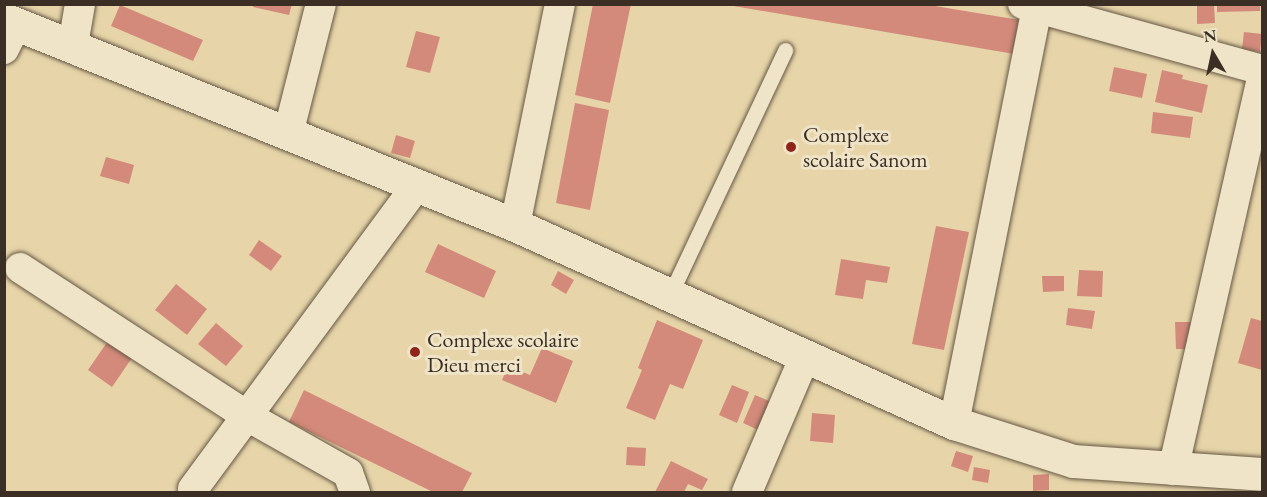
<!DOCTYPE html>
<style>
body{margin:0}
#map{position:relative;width:1267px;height:497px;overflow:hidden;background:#e7d5a9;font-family:"EB Garamond",serif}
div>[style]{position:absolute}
.building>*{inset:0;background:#d38a7a}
.roads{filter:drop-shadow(0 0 2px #665845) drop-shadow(0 0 2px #665845)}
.service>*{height:15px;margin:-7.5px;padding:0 7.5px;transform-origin:7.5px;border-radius:7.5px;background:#efe4c7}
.minor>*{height:30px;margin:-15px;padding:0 15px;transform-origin:15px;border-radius:15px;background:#efe4c7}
.tertiary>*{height:33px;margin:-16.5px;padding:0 16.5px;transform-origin:16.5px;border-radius:16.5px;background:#efe4c7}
.dots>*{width:16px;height:16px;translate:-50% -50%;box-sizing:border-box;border:3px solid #efe4c7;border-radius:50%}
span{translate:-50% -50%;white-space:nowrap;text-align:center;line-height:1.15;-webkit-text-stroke:6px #efe4c7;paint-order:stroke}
.poi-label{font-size:22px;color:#3b2e24}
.left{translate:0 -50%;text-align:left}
.frame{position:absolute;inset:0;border:6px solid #3b2e24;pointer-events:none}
.north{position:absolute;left:1183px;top:24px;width:60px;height:60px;-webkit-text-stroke:4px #efe4c7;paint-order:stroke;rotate:351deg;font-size:16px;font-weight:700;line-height:24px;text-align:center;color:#3b2e24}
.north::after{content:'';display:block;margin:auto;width:21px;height:27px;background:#3b2e24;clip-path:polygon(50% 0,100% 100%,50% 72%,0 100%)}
</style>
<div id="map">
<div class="building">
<i style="clip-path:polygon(254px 4px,292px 4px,289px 15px,253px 7px)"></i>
<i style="clip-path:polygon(593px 4px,631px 4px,610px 103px,575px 95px)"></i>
<i style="clip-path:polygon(722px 4px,923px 4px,1019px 20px,1014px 54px)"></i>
<i style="clip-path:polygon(1197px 4px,1214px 4px,1215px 23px,1197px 24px)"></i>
<i style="clip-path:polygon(1217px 4px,1260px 4px,1260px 11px,1217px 12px)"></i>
<i style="clip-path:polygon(120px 5px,203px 40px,193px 61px,111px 26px)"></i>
<i style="clip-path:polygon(416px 31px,440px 37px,430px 73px,406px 67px)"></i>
<i style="clip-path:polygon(1244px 32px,1262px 34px,1260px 52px,1242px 49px)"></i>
<i style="clip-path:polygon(1114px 67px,1147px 74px,1142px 98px,1109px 91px)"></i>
<i style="clip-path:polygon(1162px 70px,1183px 75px,1182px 79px,1208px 85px,1202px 113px,1155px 102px)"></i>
<i style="clip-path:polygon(575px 103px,609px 110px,590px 210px,556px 203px)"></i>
<i style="clip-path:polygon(1153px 112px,1193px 117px,1190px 138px,1151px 133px)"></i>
<i style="clip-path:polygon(396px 135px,415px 141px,410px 158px,391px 153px)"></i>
<i style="clip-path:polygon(106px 157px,134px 165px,129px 184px,100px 176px)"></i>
<i style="clip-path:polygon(936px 226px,969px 232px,944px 350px,912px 344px)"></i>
<i style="clip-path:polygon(259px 240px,282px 256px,271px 271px,249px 255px)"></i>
<i style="clip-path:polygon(438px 244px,496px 271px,484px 298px,425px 272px)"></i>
<i style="clip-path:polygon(841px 259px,890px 267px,887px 283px,866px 280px,863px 299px,835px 295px)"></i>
<i style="clip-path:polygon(1079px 270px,1103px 271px,1102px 297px,1077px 296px)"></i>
<i style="clip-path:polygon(558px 271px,574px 280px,566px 294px,551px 285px)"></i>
<i style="clip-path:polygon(1042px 276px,1064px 276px,1064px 291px,1043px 292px)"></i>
<i style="clip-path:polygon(176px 284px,207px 309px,187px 335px,155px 310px)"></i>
<i style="clip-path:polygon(1068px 308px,1095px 311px,1092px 329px,1066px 325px)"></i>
<i style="clip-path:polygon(1251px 318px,1262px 321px,1262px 370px,1238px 363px)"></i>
<i style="clip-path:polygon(657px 320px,703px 340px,683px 389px,670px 384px,655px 420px,626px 408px,642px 370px,638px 368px)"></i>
<i style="clip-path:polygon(1175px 322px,1193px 322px,1194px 349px,1176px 349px)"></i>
<i style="clip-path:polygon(216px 323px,243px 346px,226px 366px,198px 344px)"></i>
<i style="clip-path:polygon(110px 338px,134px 355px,112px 387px,88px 370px)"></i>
<i style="clip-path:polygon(542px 348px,573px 361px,556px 403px,502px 380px,508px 366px,530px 375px)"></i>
<i style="clip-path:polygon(732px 385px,749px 392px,737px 423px,719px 415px)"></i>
<i style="clip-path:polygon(304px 390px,472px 473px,462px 492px,433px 492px,289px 422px)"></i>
<i style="clip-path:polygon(755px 395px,781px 406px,769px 435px,743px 423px)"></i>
<i style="clip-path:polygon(812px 413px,835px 415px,833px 443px,810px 441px)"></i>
<i style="clip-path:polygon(627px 447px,646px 448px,645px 466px,626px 465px)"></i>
<i style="clip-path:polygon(956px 451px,973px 456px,968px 472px,951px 466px)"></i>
<i style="clip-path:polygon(671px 461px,708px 479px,702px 490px,688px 484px,684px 492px,655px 492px)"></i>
<i style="clip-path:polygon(974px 467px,990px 470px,988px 483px,972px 480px)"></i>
<i style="clip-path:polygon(1049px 474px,1049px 490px,1033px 491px,1033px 475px)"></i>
</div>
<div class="roads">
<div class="service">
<i style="left:669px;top:297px;width:273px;rotate:-64.8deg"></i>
</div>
<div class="minor">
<i style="left:1023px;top:4px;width:248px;rotate:15.4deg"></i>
<i style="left:73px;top:45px;width:42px;rotate:-80.3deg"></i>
<i style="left:4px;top:49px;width:28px;rotate:-64deg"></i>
<i style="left:288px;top:134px;width:134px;rotate:-75.8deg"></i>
<i style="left:515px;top:225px;width:226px;rotate:-78.5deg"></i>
<i style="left:20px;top:268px;width:271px;rotate:33.1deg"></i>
<i style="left:247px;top:416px;width:116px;rotate:29.4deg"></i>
<i style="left:348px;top:473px;width:20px;rotate:70deg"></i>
<i style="left:954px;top:423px;width:427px;rotate:-78.7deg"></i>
<i style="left:1173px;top:470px;width:402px;rotate:-77.2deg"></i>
<i style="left:193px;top:489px;width:375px;rotate:-53.6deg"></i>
<i style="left:747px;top:492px;width:148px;rotate:-66.9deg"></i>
</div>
<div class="tertiary">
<i style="left:4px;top:19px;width:551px;rotate:21.96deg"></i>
<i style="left:515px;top:225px;width:482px;rotate:24.3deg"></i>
<i style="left:954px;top:423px;width:125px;rotate:17.7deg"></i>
<i style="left:1073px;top:461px;width:189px;rotate:3.9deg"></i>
</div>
</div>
<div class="dots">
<i style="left:791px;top:147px;background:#8f2418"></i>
<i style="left:415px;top:352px;background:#8f2418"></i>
</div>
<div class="poi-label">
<span class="left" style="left:803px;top:147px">Complexe<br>scolaire Sanom</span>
<span class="left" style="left:427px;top:352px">Complexe scolaire<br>Dieu merci</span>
</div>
<div class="frame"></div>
<div class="north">N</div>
</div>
